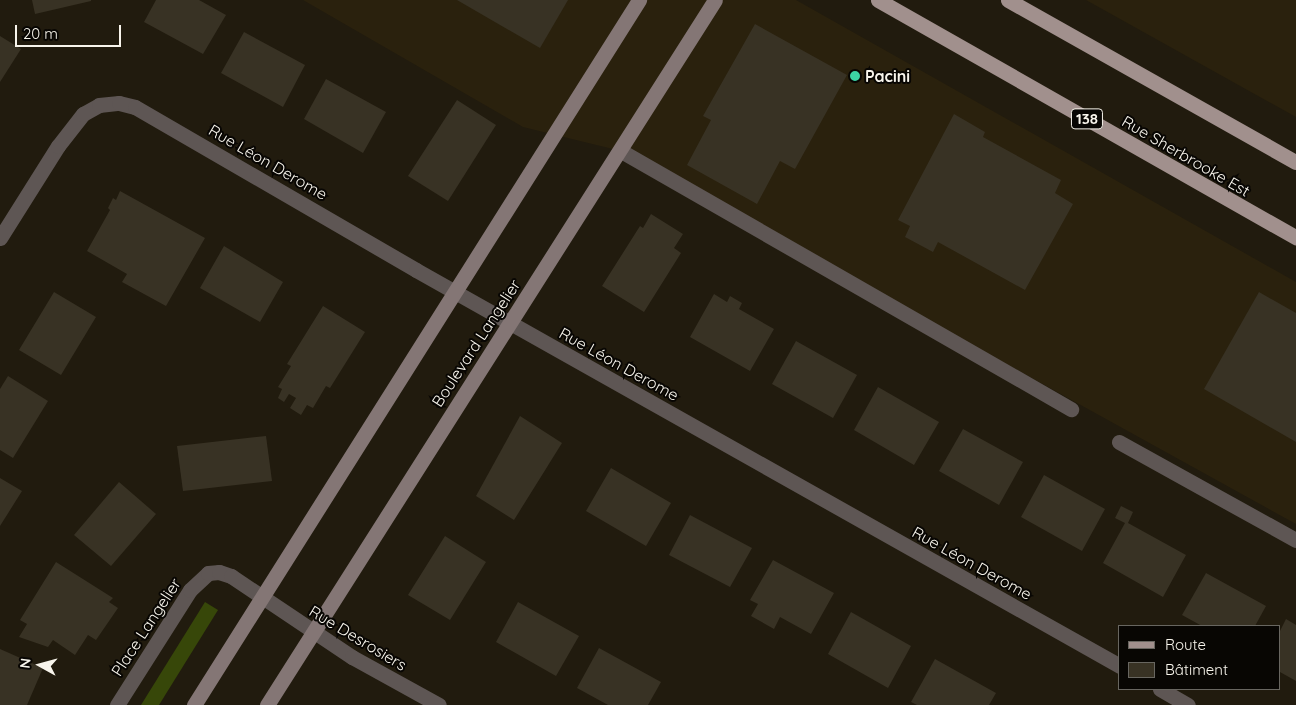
<!DOCTYPE html>
<meta charset="utf-8">
<style>
body{margin:0}
#map{position:relative;width:1296px;height:705px;overflow:hidden;background:#211b0e;font-family:Quicksand,sans-serif}
div>[style]{position:absolute}
.built>*{inset:0;background:#2a210d}
.green>*{inset:0;background:#374709}
.building>*{inset:0;background:#383224}
.lane>*{height:15px;margin:-7.5px;padding:0 7.5px;transform-origin:7.5px;border-radius:7.5px;background:#5e5654}
.street>*{height:15px;margin:-7.5px;padding:0 7.5px;transform-origin:7.5px;border-radius:7.5px;background:#5e5654}
.secondary>*{height:15px;margin:-7.5px;padding:0 7.5px;transform-origin:7.5px;border-radius:7.5px;background:#847675}
.primary>*{height:15px;margin:-7.5px;padding:0 7.5px;transform-origin:7.5px;border-radius:7.5px;background:#a1908d}
.dots>*{width:14px;height:14px;translate:-50% -50%;box-sizing:border-box;border:2px solid #080603;border-radius:50%}
span{translate:-50% -50%;white-space:nowrap;text-align:center;line-height:1.15;-webkit-text-stroke:4px #080603;paint-order:stroke}
.shield-label span{padding:1px 4px;background:#080603;border:1px solid;border-radius:4px;-webkit-text-stroke-width:0}
.shield-label{font-size:15px;color:#f8f5ec;font-weight:700}
.poi-label{font-size:16px;color:#f8f5ec;font-weight:700}
.left{translate:0 -50%;text-align:left}
.street-label{font-size:16px;color:#f8f5ec}
.legend{position:absolute;left:1118px;top:625px;width:162px;height:65px;box-sizing:border-box;background:#080603;border:1px solid #686660;margin:0;padding:6px 9px;list-style:none;font-size:15px;color:#f8f5ec}
.legend li{display:flex;align-items:center;gap:10px;height:25px}
.legend b{width:25px;border:1px solid #686660}
.north{position:absolute;left:15px;top:640px;width:50px;height:50px;-webkit-text-stroke:4px #080603;paint-order:stroke;rotate:277deg;font-size:14px;font-weight:700;line-height:20px;text-align:center;color:#f8f5ec}
.north::after{content:'';display:block;margin:auto;width:18px;height:22px;background:#f8f5ec;clip-path:polygon(50% 0,100% 100%,50% 72%,0 100%)}
.scale{position:absolute;left:15px;top:25px;width:106px;height:22px;box-sizing:border-box;border:2px solid #f8f5ec;border-top:0;padding-left:6px;font-size:15px;line-height:18px;white-space:nowrap;color:#f8f5ec;-webkit-text-stroke:4px #080603;paint-order:stroke}
</style>
<div id="map">
<div class="built">
<i style="clip-path:polygon(303px 0,796px 0,1296px 282px,1296px 524px,621px 151px,523px 127px)"></i>
<i style="clip-path:polygon(1086px 0,1296px 0,1296px 117px)"></i>
</div>
<div class="green">
<i style="clip-path:polygon(205px 602px,218px 610px,159px 705px,141px 705px)"></i>
</div>
<div class="building">
<i style="clip-path:polygon(32px 0,91px 0,91px 1px,35px 14px)"></i>
<i style="clip-path:polygon(156px 0,199px 0,226px 15px,203px 54px,144px 22px)"></i>
<i style="clip-path:polygon(457px 0,568px 0,540px 48px)"></i>
<i style="clip-path:polygon(755px 24px,847px 75px,795px 169px,780px 161px,757px 204px,687px 165px,711px 120px,703px 116px)"></i>
<i style="clip-path:polygon(244px 32px,305px 65px,283px 107px,221px 73px)"></i>
<i style="clip-path:polygon(0 36px,21px 49px,0 82px)"></i>
<i style="clip-path:polygon(326px 79px,386px 112px,363px 153px,304px 119px)"></i>
<i style="clip-path:polygon(457px 100px,496px 125px,448px 201px,408px 176px)"></i>
<i style="clip-path:polygon(954px 114px,985px 132px,983px 137px,1061px 180px,1055px 193px,1073px 204px,1025px 290px,938px 242px,933px 252px,905px 237px,910px 226px,898px 220px)"></i>
<i style="clip-path:polygon(120px 191px,205px 238px,166px 306px,122px 282px,127px 274px,87px 251px,110px 210px,108px 208px,113px 198px,116px 200px)"></i>
<i style="clip-path:polygon(651px 214px,683px 234px,674px 248px,681px 253px,644px 312px,602px 286px,640px 226px,643px 228px)"></i>
<i style="clip-path:polygon(224px 246px,283px 282px,260px 322px,200px 288px)"></i>
<i style="clip-path:polygon(54px 292px,96px 317px,61px 375px,19px 350px)"></i>
<i style="clip-path:polygon(1259px 292px,1296px 313px,1296px 442px,1204px 389px)"></i>
<i style="clip-path:polygon(714px 294px,727px 302px,730px 296px,742px 303px,739px 309px,774px 329px,750px 371px,690px 337px)"></i>
<i style="clip-path:polygon(323px 306px,365px 332px,330px 388px,326px 386px,313px 408px,307px 405px,301px 415px,290px 408px,296px 398px,289px 394px,284px 402px,278px 398px,282px 389px,278px 387px,291px 366px,287px 364px)"></i>
<i style="clip-path:polygon(796px 341px,857px 375px,833px 418px,772px 384px)"></i>
<i style="clip-path:polygon(8px 376px,48px 401px,13px 458px,0 450px,0 389px)"></i>
<i style="clip-path:polygon(878px 387px,939px 422px,914px 465px,854px 430px)"></i>
<i style="clip-path:polygon(520px 416px,562px 443px,514px 520px,476px 496px)"></i>
<i style="clip-path:polygon(963px 429px,1023px 462px,999px 505px,939px 471px)"></i>
<i style="clip-path:polygon(266px 436px,272px 481px,183px 491px,177px 446px)"></i>
<i style="clip-path:polygon(611px 468px,671px 503px,646px 546px,586px 511px)"></i>
<i style="clip-path:polygon(1044px 475px,1105px 509px,1082px 551px,1021px 517px)"></i>
<i style="clip-path:polygon(0 478px,22px 491px,0 526px)"></i>
<i style="clip-path:polygon(119px 482px,156px 514px,111px 566px,74px 535px)"></i>
<i style="clip-path:polygon(1121px 506px,1133px 512px,1128px 523px,1186px 555px,1163px 597px,1103px 563px,1125px 523px,1115px 518px)"></i>
<i style="clip-path:polygon(690px 515px,752px 548px,730px 587px,669px 555px)"></i>
<i style="clip-path:polygon(445px 536px,486px 562px,450px 620px,408px 595px)"></i>
<i style="clip-path:polygon(773px 560px,834px 593px,811px 634px,780px 617px,774px 629px,751px 616px,758px 604px,750px 600px)"></i>
<i style="clip-path:polygon(56px 562px,113px 598px,109px 602px,118px 608px,96px 640px,88px 635px,75px 655px,53px 640px,48px 647px,19px 637px,27px 624px,20px 620px)"></i>
<i style="clip-path:polygon(1206px 573px,1266px 606px,1255px 626px,1202px 626px,1182px 615px)"></i>
<i style="clip-path:polygon(518px 602px,579px 636px,556px 676px,496px 642px)"></i>
<i style="clip-path:polygon(851px 612px,911px 646px,888px 688px,828px 654px)"></i>
<i style="clip-path:polygon(1286px 619px,1296px 625px,1296px 681px,1280px 672px,1280px 631px)"></i>
<i style="clip-path:polygon(599px 648px,661px 682px,648px 705px,608px 705px,577px 688px)"></i>
<i style="clip-path:polygon(0 649px,43px 668px,27px 705px,0 705px)"></i>
<i style="clip-path:polygon(935px 659px,996px 693px,989px 705px,917px 705px,911px 702px)"></i>
</div>
<div class="lane">
<i style="left:621px;top:151px;width:519px;rotate:29.83deg"></i>
<i style="left:1119px;top:442px;width:202px;rotate:29deg"></i>
</div>
<div class="street">
<i style="left:0;top:238px;width:109px;rotate:-57.8deg"></i>
<i style="left:58px;top:146px;width:41px;rotate:-52deg"></i>
<i style="left:83px;top:114px;width:18px;rotate:-29deg"></i>
<i style="left:99px;top:105px;width:20px;rotate:-6deg"></i>
<i style="left:119px;top:103px;width:16px;rotate:14deg"></i>
<i style="left:135px;top:107px;width:325px;rotate:30.1deg"></i>
<i style="left:416px;top:270px;width:808px;rotate:29.36deg"></i>
<i style="left:1160px;top:689px;width:32px;rotate:30deg"></i>
<i style="left:117px;top:705px;width:136px;rotate:-57.6deg"></i>
<i style="left:190px;top:590px;width:25px;rotate:-43deg"></i>
<i style="left:208px;top:573px;width:11px;rotate:-5deg"></i>
<i style="left:219px;top:572px;width:13px;rotate:18deg"></i>
<i style="left:231px;top:576px;width:146px;rotate:33.8deg"></i>
<i style="left:352px;top:657px;width:99px;rotate:28.9deg"></i>
</div>
<div class="secondary">
<i style="left:194px;top:705px;width:834px;rotate:-57.74deg"></i>
<i style="left:267px;top:705px;width:835px;rotate:-57.57deg"></i>
</div>
<div class="primary">
<i style="left:878px;top:0;width:481px;rotate:29.6deg"></i>
<i style="left:1008px;top:0;width:330px;rotate:29.4deg"></i>
</div>
<div class="dots">
<i style="left:855px;top:76px;background:#3cd4a4"></i>
</div>
<div class="shield-label">
<span style="left:1087px;top:119px">138</span>
</div>
<div class="poi-label">
<span class="left" style="left:865px;top:76px">Pacini</span>
</div>
<div class="street-label">
<span style="left:1186px;top:156px;rotate:30deg">Rue Sherbrooke Est</span>
<span style="left:268px;top:162px;rotate:30deg">Rue Léon Derome</span>
<span style="left:476px;top:343px;rotate:-57deg">Boulevard Langelier</span>
<span style="left:619px;top:364px;rotate:29deg">Rue Léon Derome</span>
<span style="left:972px;top:563px;rotate:29deg">Rue Léon Derome</span>
<span style="left:146px;top:627px;rotate:-57deg">Place Langelier</span>
<span style="left:358px;top:638px;rotate:31deg">Rue Desrosiers</span>
</div>
<ul class="legend">
<li><b style="height:6px;background:#a1908d"></b>Route</li>
<li><b style="height:14px;background:#383224"></b>Bâtiment</li>
</ul>
<div class="north">N</div>
<div class="scale">20 m</div>
</div>
